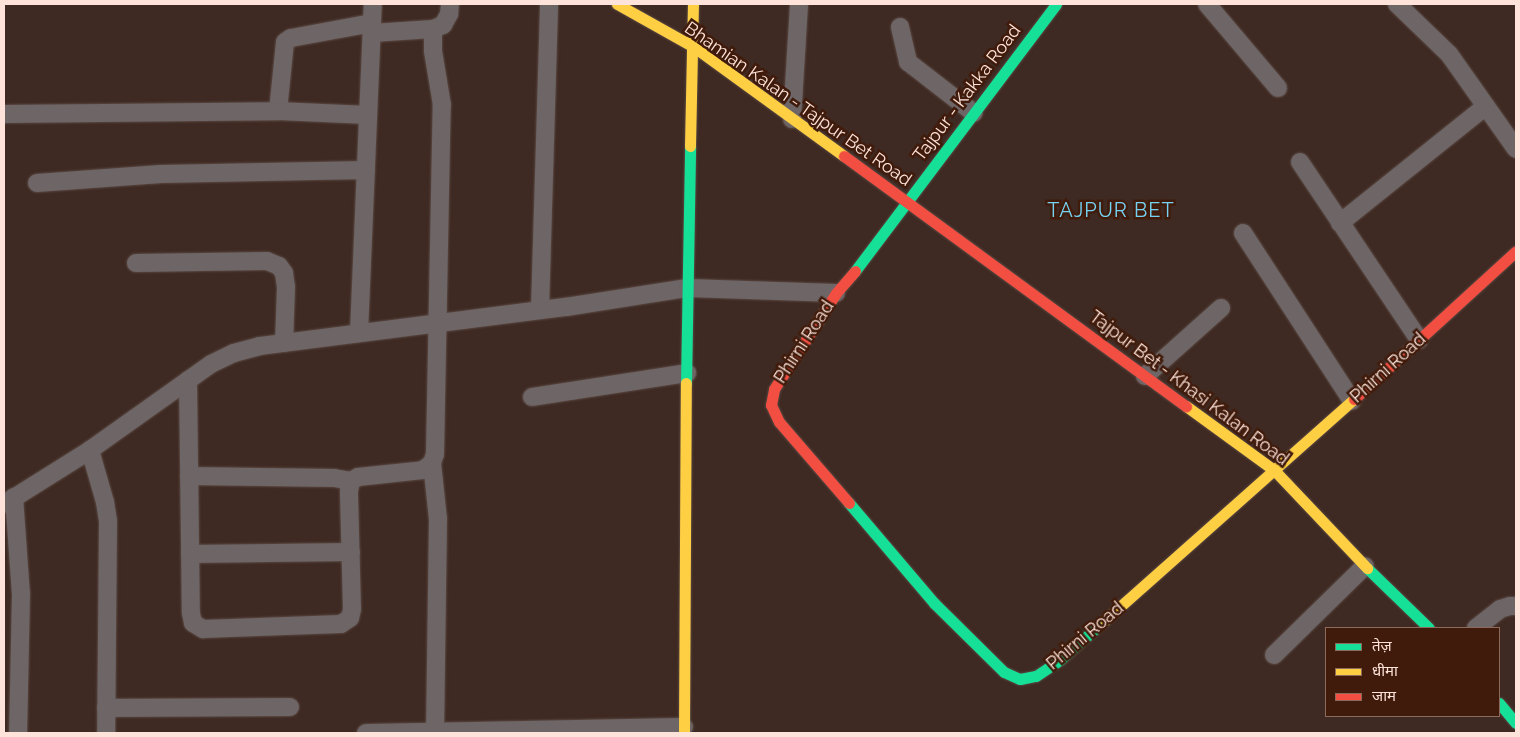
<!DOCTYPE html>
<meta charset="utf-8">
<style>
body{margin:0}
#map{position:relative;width:1520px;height:737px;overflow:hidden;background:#3e2a22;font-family:Raleway,"Noto Sans Devanagari",sans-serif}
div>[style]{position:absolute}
.roads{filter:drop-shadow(0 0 1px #5a4842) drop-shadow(0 0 1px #5a4842)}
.street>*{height:18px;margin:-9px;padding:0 9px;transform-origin:9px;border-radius:9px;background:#6d6566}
.fast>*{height:11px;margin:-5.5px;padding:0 5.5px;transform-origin:5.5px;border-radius:5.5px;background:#16e098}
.slow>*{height:11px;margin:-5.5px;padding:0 5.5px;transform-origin:5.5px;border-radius:5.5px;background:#ffcf43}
.jam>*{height:11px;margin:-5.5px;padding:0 5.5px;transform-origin:5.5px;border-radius:5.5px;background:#f24e42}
span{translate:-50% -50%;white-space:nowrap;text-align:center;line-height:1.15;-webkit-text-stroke:5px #401b0b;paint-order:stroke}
.street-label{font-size:18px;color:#fde3d9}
.quarter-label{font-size:20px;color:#75d2f3;letter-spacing:1px}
.frame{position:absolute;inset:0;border:5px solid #fde3d9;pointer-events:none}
.legend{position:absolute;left:1325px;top:627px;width:175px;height:90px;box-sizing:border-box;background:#401b0b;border:1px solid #8c6b5d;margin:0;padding:6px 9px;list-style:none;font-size:15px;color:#fde3d9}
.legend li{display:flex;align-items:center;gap:10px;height:25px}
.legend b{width:25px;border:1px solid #8c6b5d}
</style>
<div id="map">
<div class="roads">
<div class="street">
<i style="left:1207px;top:4px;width:110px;rotate:49.8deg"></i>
<i style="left:1397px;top:4px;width:72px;rotate:43.9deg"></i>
<i style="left:1449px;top:54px;width:116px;rotate:54.8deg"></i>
<i style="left:900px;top:27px;width:36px;rotate:77deg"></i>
<i style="left:908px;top:62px;width:83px;rotate:37.7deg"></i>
<i style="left:372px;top:33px;width:61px;rotate:-3.8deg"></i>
<i style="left:433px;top:29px;width:11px;rotate:-22deg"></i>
<i style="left:443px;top:25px;width:13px;rotate:-61deg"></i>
<i style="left:449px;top:14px;width:10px;rotate:-84deg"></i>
<i style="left:278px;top:111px;width:69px;rotate:-84.2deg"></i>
<i style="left:285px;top:42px;width:7px;rotate:-34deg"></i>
<i style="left:291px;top:38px;width:82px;rotate:-10.5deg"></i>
<i style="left:4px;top:114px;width:274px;rotate:-0.6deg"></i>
<i style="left:278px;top:111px;width:90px;rotate:2.5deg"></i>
<i style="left:792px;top:119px;width:115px;rotate:-86.5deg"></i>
<i style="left:1300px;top:162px;width:214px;rotate:56.2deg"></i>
<i style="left:37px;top:183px;width:124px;rotate:-4.2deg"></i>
<i style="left:161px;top:174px;width:205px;rotate:-1.1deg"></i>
<i style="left:1340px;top:223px;width:187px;rotate:-38.7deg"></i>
<i style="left:1243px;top:233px;width:200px;rotate:57deg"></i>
<i style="left:136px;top:263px;width:131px;rotate:-0.9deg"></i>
<i style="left:267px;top:261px;width:13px;rotate:23deg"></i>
<i style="left:279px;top:266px;width:9px;rotate:54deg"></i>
<i style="left:284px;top:273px;width:14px;rotate:82deg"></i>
<i style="left:286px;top:287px;width:56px;rotate:92deg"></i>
<i style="left:540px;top:310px;width:306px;rotate:-88.3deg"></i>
<i style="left:359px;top:333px;width:329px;rotate:-87.6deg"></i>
<i style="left:1145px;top:376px;width:102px;rotate:-41.8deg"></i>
<i style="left:188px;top:380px;width:233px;rotate:89.3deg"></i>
<i style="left:191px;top:613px;width:10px;rotate:79deg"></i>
<i style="left:193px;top:623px;width:12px;rotate:31deg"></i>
<i style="left:203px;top:629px;width:138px;rotate:-2.1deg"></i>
<i style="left:341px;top:624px;width:11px;rotate:-34deg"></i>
<i style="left:350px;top:618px;width:9px;rotate:-77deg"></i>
<i style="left:352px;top:609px;width:118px;rotate:-91.5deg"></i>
<i style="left:349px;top:491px;width:10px;rotate:-79deg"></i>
<i style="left:351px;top:481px;width:8px;rotate:-30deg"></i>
<i style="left:358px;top:477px;width:65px;rotate:-6.1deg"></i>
<i style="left:423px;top:470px;width:11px;rotate:-38deg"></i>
<i style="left:432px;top:463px;width:9px;rotate:-72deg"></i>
<i style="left:435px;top:454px;width:349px;rotate:-88.9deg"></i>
<i style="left:442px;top:105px;width:55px;rotate:-99.5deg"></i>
<i style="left:433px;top:51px;width:22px;rotate:-90deg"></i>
<i style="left:532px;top:397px;width:157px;rotate:-8.8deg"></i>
<i style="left:90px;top:450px;width:54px;rotate:73.9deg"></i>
<i style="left:105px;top:502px;width:20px;rotate:81deg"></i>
<i style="left:108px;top:522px;width:211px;rotate:90.5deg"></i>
<i style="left:432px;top:463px;width:56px;rotate:83.9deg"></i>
<i style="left:438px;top:519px;width:213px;rotate:90.8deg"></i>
<i style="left:189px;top:476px;width:145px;rotate:0.8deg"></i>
<i style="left:334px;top:478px;width:17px;rotate:10deg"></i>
<i style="left:14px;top:497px;width:97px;rotate:85.9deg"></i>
<i style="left:21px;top:594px;width:139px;rotate:91.2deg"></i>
<i style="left:4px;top:504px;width:102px;rotate:-32.1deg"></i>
<i style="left:90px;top:450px;width:148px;rotate:-35.4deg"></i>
<i style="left:211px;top:364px;width:25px;rotate:-26deg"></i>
<i style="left:234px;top:353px;width:27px;rotate:-15deg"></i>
<i style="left:260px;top:346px;width:308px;rotate:-7.3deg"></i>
<i style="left:566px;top:307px;width:123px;rotate:-8.9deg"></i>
<i style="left:688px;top:288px;width:148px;rotate:1.9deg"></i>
<i style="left:190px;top:554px;width:161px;rotate:-0.7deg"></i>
<i style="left:1476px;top:628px;width:31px;rotate:-38deg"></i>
<i style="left:1500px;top:609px;width:10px;rotate:-17deg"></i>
<i style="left:1510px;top:606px;width:6px"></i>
<i style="left:1274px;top:655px;width:127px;rotate:-44.4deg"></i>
<i style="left:106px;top:708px;width:184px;rotate:-0.3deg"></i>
<i style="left:366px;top:733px;width:318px;rotate:-1.1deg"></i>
</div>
<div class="fast">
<i style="left:855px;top:271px;width:334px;rotate:-53deg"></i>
<i style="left:686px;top:383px;width:237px;rotate:-89deg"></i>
<i style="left:849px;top:503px;width:131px;rotate:49.6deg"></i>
<i style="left:934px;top:603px;width:98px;rotate:44.6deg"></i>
<i style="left:1004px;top:672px;width:17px;rotate:24deg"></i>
<i style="left:1020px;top:679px;width:16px;rotate:-11deg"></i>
<i style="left:1036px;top:676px;width:29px;rotate:-34deg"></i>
<i style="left:1060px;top:660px;width:60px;rotate:-41.6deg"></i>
<i style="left:1367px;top:568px;width:86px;rotate:44.1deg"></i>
<i style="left:1499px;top:703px;width:26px;rotate:50deg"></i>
</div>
<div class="slow">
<i style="left:617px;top:4px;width:88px;rotate:29.2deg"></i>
<i style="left:694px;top:47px;width:185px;rotate:36deg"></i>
<i style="left:690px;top:146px;width:142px;rotate:-88.8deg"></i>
<i style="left:1186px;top:406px;width:110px;rotate:36.1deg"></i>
<i style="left:1275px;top:471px;width:134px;rotate:46.5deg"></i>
<i style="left:1105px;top:620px;width:333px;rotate:-41.6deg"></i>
<i style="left:684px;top:733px;width:350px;rotate:-89.7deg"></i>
</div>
<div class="jam">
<i style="left:844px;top:156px;width:424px;rotate:36.2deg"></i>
<i style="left:1354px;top:399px;width:219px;rotate:-42.4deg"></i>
<i style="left:849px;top:503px;width:107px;rotate:-130.8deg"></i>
<i style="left:779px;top:422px;width:19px;rotate:-115deg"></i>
<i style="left:771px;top:405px;width:16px;rotate:-79deg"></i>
<i style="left:774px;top:389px;width:114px;rotate:-57.1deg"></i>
<i style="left:836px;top:293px;width:29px;rotate:-49deg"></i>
</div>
</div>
<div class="street-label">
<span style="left:967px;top:93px;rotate:-53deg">Tajpur - Kakka Road</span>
<span style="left:798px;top:104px;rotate:35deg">Bhamian Kalan - Tajpur Bet Road</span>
<span style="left:804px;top:342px;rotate:-57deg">Phirni Road</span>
<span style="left:1388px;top:368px;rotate:-42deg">Phirni Road</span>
<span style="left:1189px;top:388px;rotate:37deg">Tajpur Bet - Khasi Kalan Road</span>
<span style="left:1085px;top:636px;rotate:-40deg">Phirni Road</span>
</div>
<div class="quarter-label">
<span style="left:1111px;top:210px">TAJPUR BET</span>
</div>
<div class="frame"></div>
<ul class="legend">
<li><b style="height:6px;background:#16e098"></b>तेज़</li>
<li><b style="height:6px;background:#ffcf43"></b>धीमा</li>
<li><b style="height:6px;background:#f24e42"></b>जाम</li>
</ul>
</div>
